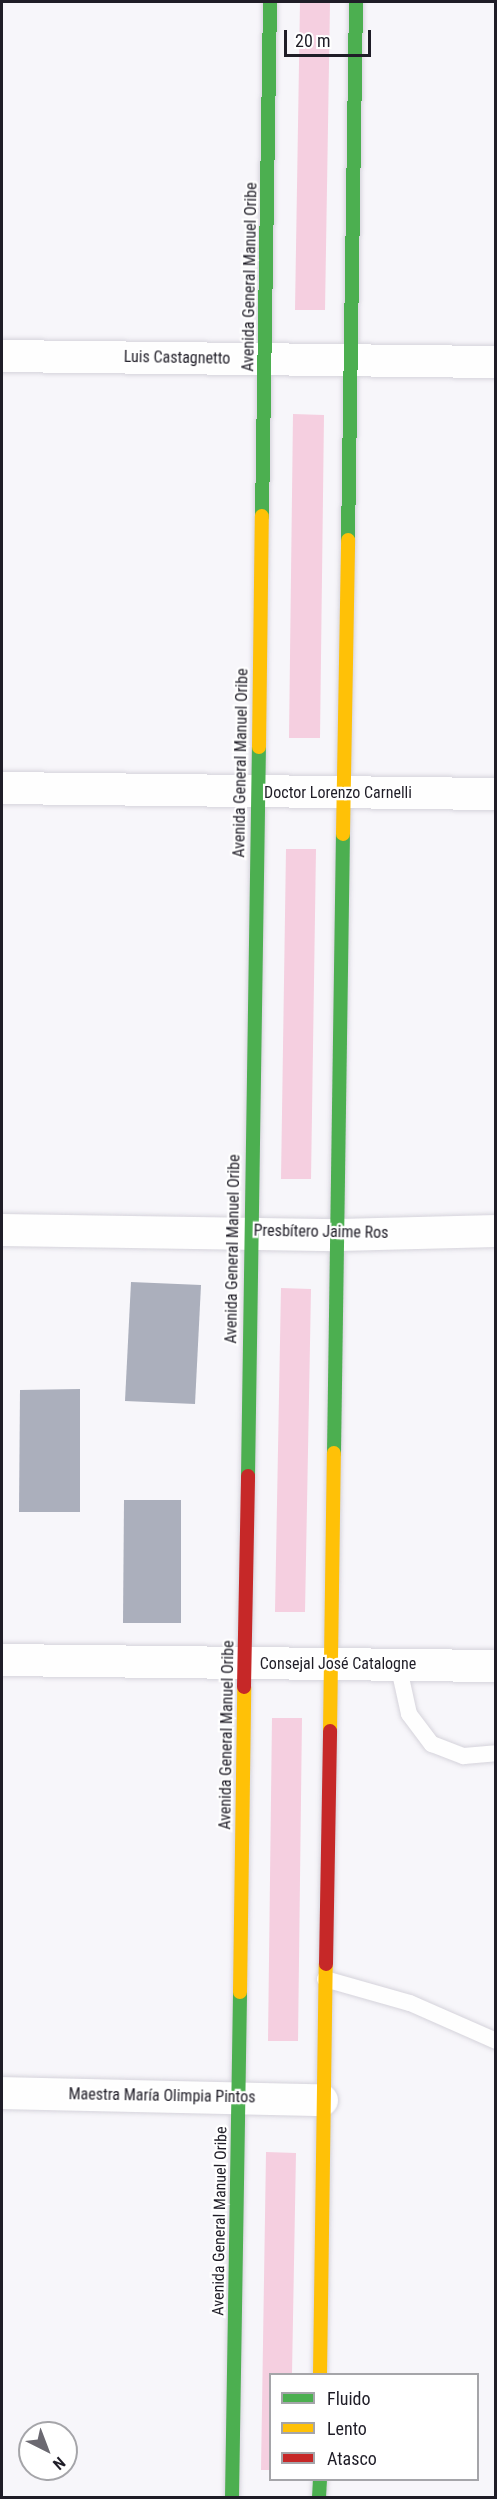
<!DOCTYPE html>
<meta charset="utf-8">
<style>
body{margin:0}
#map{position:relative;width:497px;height:2499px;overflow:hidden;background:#f7f6fa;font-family:"Roboto Condensed",sans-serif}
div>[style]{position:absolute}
.green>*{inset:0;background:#f5cfe0}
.building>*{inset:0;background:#abafbc}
.roads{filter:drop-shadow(0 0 2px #d5d3db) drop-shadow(0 0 2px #d5d3db)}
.lane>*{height:16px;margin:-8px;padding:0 8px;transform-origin:8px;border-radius:8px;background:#fefefe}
.street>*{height:32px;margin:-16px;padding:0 16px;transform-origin:16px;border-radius:16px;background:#fefefe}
.fast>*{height:14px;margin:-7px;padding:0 7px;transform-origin:7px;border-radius:7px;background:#4caf50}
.slow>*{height:14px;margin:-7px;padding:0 7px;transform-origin:7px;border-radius:7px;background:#ffc107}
.jam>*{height:14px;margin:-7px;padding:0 7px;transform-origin:7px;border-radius:7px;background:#c62828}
span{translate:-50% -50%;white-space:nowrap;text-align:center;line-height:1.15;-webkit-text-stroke:4.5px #fff;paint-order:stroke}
.street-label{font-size:16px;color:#1f1d27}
.frame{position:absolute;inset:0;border:3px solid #1f1d27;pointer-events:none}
.legend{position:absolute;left:269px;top:2373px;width:210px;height:108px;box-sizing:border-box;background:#fff;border:2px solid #a5a5a9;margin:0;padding:8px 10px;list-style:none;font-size:18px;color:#1f1d27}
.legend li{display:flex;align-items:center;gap:12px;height:30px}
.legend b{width:30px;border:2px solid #a5a5a9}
.north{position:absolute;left:18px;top:2421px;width:60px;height:60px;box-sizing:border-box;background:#fff;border:2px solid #a5a5a9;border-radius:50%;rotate:138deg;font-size:16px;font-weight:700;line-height:24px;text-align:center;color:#1f1d27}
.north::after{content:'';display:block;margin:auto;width:21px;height:27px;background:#6b6971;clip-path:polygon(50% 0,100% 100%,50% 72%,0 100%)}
.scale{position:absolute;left:284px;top:30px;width:87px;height:27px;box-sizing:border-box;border:3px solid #1f1d27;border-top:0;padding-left:8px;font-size:18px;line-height:21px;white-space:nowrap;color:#1f1d27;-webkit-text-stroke:4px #fff;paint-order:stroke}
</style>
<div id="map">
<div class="green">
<i style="clip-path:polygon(300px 2px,330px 2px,325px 310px,295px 310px)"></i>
<i style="clip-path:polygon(293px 414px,324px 415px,320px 738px,289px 738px)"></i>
<i style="clip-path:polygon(286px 849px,316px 849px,311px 1179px,281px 1179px)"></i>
<i style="clip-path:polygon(281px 1288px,311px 1289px,305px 1612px,275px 1612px)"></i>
<i style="clip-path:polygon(272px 1718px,302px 1718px,298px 2041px,268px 2041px)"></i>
<i style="clip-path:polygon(266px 2152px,296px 2153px,292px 2374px,270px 2374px,270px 2470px,261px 2470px)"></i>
</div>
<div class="building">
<i style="clip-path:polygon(131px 1282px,201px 1285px,195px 1404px,125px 1401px)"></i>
<i style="clip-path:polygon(80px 1389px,80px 1512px,19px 1512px,20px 1390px)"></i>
<i style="clip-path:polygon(124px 1500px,181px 1500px,181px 1623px,123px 1623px)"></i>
</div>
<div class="roads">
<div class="lane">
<i style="left:398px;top:1664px;width:51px;rotate:77.6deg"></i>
<i style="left:409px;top:1714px;width:38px;rotate:53deg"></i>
<i style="left:432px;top:1744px;width:34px;rotate:21deg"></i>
<i style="left:464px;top:1756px;width:32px;rotate:-5deg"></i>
<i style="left:325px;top:1979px;width:88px;rotate:15.8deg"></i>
<i style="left:410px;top:2003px;width:94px;rotate:23.8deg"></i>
</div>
<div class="street">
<i style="left:2px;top:356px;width:494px;rotate:0.7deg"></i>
<i style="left:2px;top:788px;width:494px;rotate:0.7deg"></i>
<i style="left:2px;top:1230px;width:337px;rotate:0.9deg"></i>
<i style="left:339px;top:1235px;width:157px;rotate:-1.5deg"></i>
<i style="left:2px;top:1660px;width:494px;rotate:0.7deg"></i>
<i style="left:2px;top:2093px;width:320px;rotate:1.3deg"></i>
</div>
<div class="fast">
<i style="left:262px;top:516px;width:514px;rotate:-89.11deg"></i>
<i style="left:348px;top:540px;width:538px;rotate:-89.15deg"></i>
<i style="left:334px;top:1453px;width:619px;rotate:-89.17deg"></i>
<i style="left:248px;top:1476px;width:729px;rotate:-89.14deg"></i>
<i style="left:232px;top:2498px;width:506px;rotate:-89.09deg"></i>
<i style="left:319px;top:2498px;width:18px;rotate:-87deg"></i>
</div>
<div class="slow">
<i style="left:259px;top:747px;width:231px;rotate:-89.3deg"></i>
<i style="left:343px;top:834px;width:294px;rotate:-89deg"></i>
<i style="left:330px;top:1731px;width:278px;rotate:-89.2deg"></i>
<i style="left:240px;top:1992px;width:305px;rotate:-89.2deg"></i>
<i style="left:320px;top:2374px;width:410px;rotate:-89.2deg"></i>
</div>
<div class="jam">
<i style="left:244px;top:1687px;width:211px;rotate:-88.9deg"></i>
<i style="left:326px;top:1964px;width:233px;rotate:-89deg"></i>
</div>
</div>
<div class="street-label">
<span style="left:250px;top:277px;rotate:-89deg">Avenida General Manuel Oribe</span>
<span style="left:177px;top:358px;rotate:1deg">Luis Castagnetto</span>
<span style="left:241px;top:763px;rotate:-89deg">Avenida General Manuel Oribe</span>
<span style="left:338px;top:793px">Doctor Lorenzo Carnelli</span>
<span style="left:321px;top:1232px;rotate:1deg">Presbítero Jaime Ros</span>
<span style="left:233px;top:1249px;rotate:-89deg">Avenida General Manuel Oribe</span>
<span style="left:338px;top:1664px">Consejal José Catalogne</span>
<span style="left:227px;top:1735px;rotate:-89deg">Avenida General Manuel Oribe</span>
<span style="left:162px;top:2096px;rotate:1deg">Maestra María Olimpia Pintos</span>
<span style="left:220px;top:2221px;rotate:-89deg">Avenida General Manuel Oribe</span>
</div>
<div class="frame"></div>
<ul class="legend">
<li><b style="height:8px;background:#4caf50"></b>Fluido</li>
<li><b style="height:8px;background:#ffc107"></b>Lento</li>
<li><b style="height:8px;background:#c62828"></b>Atasco</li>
</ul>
<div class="north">N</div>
<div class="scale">20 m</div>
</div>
